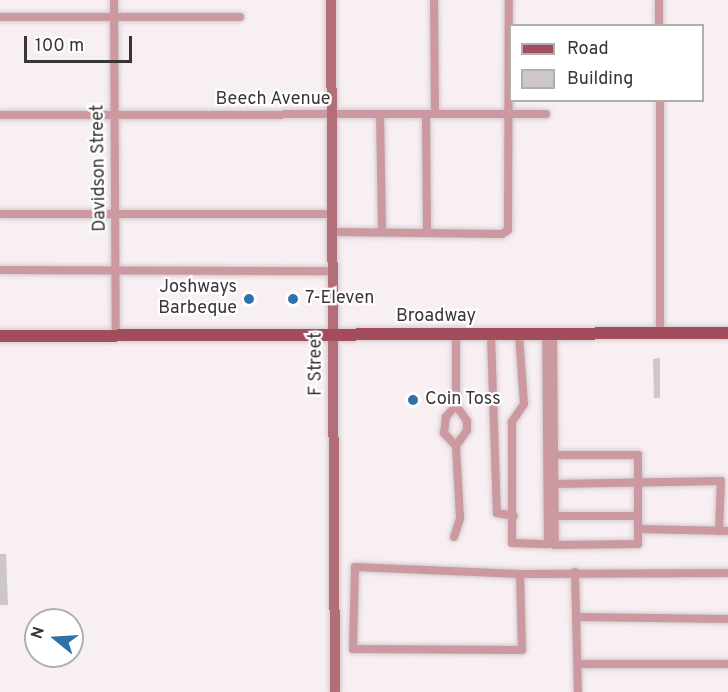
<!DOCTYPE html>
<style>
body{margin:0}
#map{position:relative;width:728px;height:692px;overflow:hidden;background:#f8eff3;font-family:Overpass,sans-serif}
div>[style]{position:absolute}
.building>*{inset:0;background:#cdc6cc}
.roads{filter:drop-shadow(0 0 2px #d2cacd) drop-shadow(0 0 2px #d2cacd)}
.street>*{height:8px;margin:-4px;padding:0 4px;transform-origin:4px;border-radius:4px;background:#cb999f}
.secondary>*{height:10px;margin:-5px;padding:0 5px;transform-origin:5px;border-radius:5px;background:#b46e78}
.primary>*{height:12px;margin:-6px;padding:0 6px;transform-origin:6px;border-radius:6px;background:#a24d5c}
.dots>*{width:16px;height:16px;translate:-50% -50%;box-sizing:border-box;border:3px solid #fff;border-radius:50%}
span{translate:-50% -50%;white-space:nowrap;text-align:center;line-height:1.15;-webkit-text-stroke:4.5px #fff;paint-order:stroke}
.street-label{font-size:18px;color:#393536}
.poi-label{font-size:18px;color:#393536}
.right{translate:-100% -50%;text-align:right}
.left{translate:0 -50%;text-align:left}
.legend{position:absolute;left:509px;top:24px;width:195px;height:78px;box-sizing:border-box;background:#fff;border:2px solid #b0aeaf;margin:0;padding:8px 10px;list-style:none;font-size:18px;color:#393536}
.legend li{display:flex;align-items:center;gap:12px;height:30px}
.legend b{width:30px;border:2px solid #b0aeaf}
.north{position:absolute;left:24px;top:608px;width:60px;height:60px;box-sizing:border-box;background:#fff;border:2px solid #b0aeaf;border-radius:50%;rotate:288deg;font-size:16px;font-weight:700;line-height:24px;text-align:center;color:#393536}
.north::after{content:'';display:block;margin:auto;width:21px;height:27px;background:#2e72a7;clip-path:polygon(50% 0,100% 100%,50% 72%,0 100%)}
.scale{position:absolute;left:24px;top:36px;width:108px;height:27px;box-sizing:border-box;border:3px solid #393536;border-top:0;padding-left:8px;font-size:18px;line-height:21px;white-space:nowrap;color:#393536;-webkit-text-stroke:4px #fff;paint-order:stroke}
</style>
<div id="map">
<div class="building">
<i style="clip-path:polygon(660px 358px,660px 398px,654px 398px,653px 359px)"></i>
<i style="clip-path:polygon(0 554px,6px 554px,8px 605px,0 605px)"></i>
</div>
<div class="roads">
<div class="street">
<i style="left:114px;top:0;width:335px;rotate:89.7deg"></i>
<i style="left:434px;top:0;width:114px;rotate:89.5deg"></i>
<i style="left:659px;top:0;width:26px;rotate:90deg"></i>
<i style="left:0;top:17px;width:240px"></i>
<i style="left:660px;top:100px;width:233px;rotate:90deg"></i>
<i style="left:380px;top:114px;width:118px;rotate:89deg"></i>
<i style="left:0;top:115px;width:546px;rotate:-0.1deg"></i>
<i style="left:426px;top:115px;width:117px;rotate:89.5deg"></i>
<i style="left:0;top:214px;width:333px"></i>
<i style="left:333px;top:232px;width:169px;rotate:0.7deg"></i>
<i style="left:502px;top:234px;width:7px;rotate:-34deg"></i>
<i style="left:508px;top:230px;width:230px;rotate:-89.8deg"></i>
<i style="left:0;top:270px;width:333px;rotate:0.2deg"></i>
<i style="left:491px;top:335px;width:178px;rotate:88.1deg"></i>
<i style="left:497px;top:513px;width:17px;rotate:10deg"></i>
<i style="left:519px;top:335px;width:69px;rotate:85.9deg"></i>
<i style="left:524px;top:404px;width:22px;rotate:124deg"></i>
<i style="left:512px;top:422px;width:121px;rotate:90deg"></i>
<i style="left:512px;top:543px;width:36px;rotate:2deg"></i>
<i style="left:548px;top:544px;width:209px;rotate:-90.5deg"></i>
<i style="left:553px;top:335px;width:210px;rotate:89.5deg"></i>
<i style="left:555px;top:545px;width:83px;rotate:-0.7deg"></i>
<i style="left:638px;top:544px;width:89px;rotate:-90deg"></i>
<i style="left:638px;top:455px;width:83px;rotate:180deg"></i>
<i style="left:456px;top:446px;width:19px;rotate:-55deg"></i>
<i style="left:467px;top:430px;width:9px;rotate:-90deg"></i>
<i style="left:467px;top:421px;width:19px;rotate:-125deg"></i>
<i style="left:456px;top:405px;width:71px;rotate:-90deg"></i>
<i style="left:554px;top:484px;width:167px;rotate:-1deg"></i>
<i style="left:721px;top:481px;width:50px;rotate:92.3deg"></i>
<i style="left:555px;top:516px;width:82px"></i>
<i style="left:638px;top:529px;width:90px;rotate:1.3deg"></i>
<i style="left:454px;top:537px;width:20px;rotate:-72deg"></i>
<i style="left:460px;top:518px;width:72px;rotate:-93.2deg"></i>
<i style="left:456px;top:446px;width:18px;rotate:-133deg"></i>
<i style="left:444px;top:433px;width:16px;rotate:-83deg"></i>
<i style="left:446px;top:417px;width:16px;rotate:-50deg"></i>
<i style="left:575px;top:572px;width:120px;rotate:88.6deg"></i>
<i style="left:520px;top:574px;width:76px;rotate:88.5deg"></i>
<i style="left:522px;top:650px;width:169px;rotate:-179.7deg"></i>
<i style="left:353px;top:649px;width:82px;rotate:-88.6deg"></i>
<i style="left:355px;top:567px;width:165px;rotate:2.4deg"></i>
<i style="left:520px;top:574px;width:208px;rotate:-0.3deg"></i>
<i style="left:577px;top:617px;width:151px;rotate:0.8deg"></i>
<i style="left:578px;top:664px;width:150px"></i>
</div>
<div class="secondary">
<i style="left:331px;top:0;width:692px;rotate:89.67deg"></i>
</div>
<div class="primary">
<i style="left:0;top:336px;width:728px;rotate:-0.24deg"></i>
</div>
</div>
<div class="dots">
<i style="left:249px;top:299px;background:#2e72a7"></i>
<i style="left:293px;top:299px;background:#2e72a7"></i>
<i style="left:413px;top:400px;background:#2e72a7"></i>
</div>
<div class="street-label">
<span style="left:273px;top:100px">Beech Avenue</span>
<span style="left:100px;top:168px;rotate:-91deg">Davidson Street</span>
<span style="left:436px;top:317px">Broadway</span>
<span style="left:317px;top:364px;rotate:-90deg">F Street</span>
</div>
<div class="poi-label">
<span class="right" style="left:237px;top:299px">Joshways<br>Barbeque</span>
<span class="left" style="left:305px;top:299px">7-Eleven</span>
<span class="left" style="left:425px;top:400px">Coin Toss</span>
</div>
<ul class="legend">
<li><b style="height:8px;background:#a24d5c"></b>Road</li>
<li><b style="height:16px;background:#cdc6cc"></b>Building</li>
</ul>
<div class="north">N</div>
<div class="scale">100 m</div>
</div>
